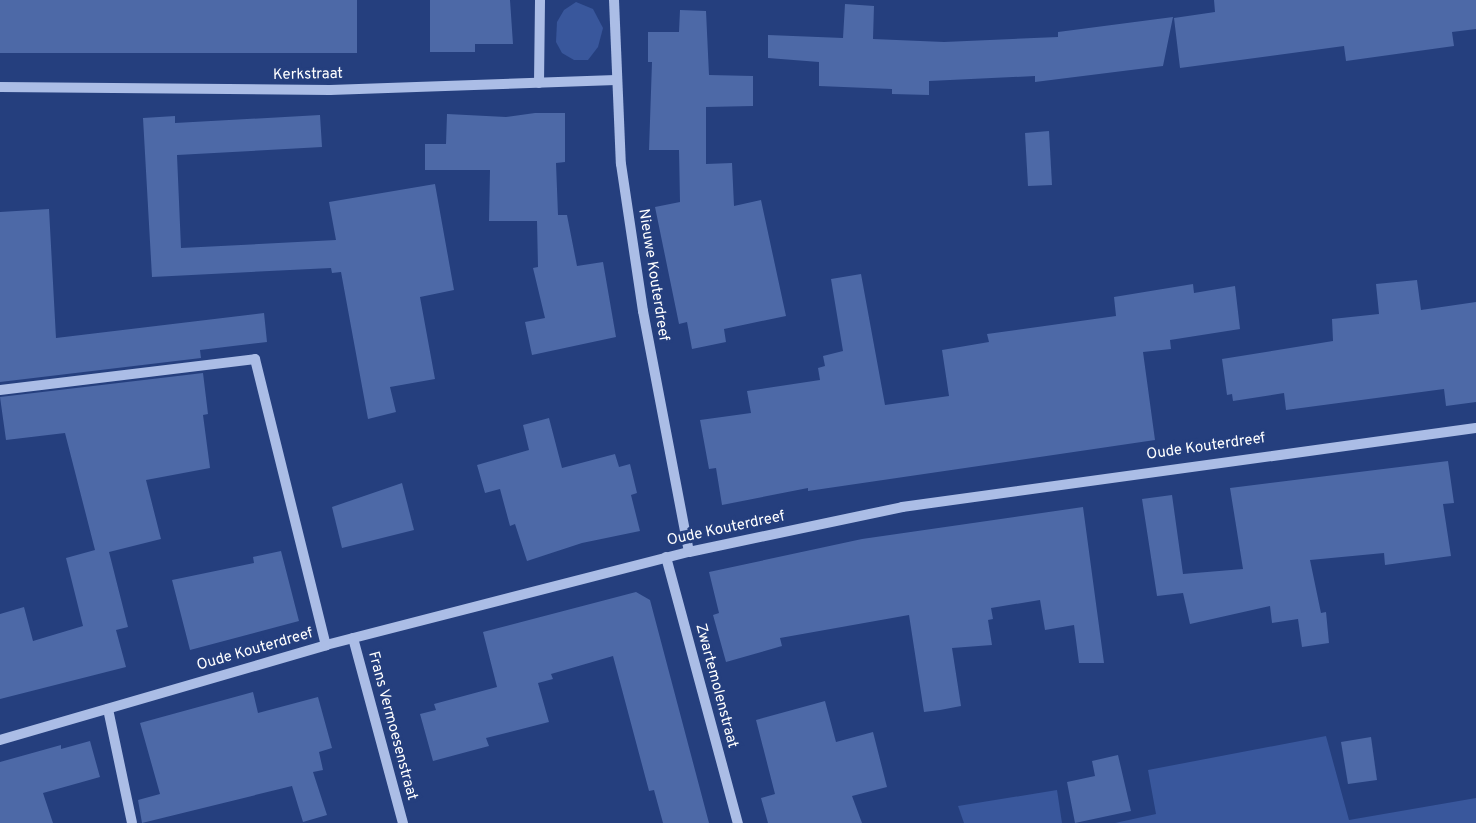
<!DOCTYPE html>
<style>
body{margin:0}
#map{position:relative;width:1476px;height:823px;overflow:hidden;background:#253f7e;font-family:Overpass,sans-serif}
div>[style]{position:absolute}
.green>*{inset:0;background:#39579c}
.building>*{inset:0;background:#4d69a7}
.minor>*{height:10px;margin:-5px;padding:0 5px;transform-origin:5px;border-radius:5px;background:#abbde6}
span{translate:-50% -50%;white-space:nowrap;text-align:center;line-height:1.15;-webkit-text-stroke:6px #253f7e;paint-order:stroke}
.street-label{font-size:15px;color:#fff}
</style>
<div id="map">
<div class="green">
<i style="clip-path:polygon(576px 2px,593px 9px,603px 28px,598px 47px,588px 60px,574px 60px,562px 53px,556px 42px,557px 22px,564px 10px)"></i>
<i style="clip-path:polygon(1326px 736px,1349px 820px,1476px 798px,1476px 823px,1115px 823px,1156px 814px,1148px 770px)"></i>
<i style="clip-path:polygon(1057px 790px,1062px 823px,964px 823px,958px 806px)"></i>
</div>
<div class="building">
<i style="clip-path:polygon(0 0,357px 0,357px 53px,0 53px)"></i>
<i style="clip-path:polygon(430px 0,510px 0,513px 44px,475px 44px,475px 52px,430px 52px)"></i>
<i style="clip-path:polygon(1214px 0,1476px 0,1476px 29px,1452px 32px,1454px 46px,1346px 61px,1344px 46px,1180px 68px,1174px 18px,1215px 12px)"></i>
<i style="clip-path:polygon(845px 4px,874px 6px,873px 39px,944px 42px,1058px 37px,1058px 32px,1173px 17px,1163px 66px,1035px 82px,1035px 76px,929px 81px,929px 95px,892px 94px,892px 89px,819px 86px,819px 62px,768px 58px,768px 35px,843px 38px)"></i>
<i style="clip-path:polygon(680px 10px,706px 11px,709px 75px,753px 76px,753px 106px,706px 107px,706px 164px,732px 163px,734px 206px,761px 200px,786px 316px,724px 329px,726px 342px,692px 349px,687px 322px,679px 324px,655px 207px,680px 202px,679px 150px,649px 150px,652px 62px,648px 62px,648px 32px,679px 32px)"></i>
<i style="clip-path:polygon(535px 113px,565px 113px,565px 162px,556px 163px,558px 215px,567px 215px,577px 266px,603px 262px,616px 337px,532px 355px,525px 322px,545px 318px,533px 268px,538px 267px,537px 221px,489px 221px,490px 170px,425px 170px,425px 144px,446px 144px,447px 114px,506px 117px)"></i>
<i style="clip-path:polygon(320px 115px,322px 147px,177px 155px,181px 248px,336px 240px,329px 202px,435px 184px,454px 290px,420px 297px,435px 379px,390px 387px,396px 412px,368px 419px,341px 272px,332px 273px,331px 268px,152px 277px,143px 118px,175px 116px,175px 123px)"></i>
<i style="clip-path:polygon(1049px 131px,1052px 185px,1028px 186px,1025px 133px)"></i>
<i style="clip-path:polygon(49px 209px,56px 338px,264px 313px,267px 342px,200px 350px,201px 358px,0 382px,0 212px)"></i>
<i style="clip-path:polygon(861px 274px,885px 405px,949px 396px,942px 350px,989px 342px,987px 334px,1116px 316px,1114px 297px,1193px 284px,1194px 293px,1235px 286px,1240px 329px,1170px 340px,1171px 349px,1143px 352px,1155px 440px,808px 491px,808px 488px,722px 505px,716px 468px,709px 469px,700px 420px,751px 413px,747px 391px,820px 380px,818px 368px,825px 366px,823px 356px,843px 351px,831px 279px)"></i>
<i style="clip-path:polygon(1417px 280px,1421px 310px,1476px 302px,1476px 402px,1446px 406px,1444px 389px,1286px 410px,1284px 393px,1233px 401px,1232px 394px,1227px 395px,1222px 359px,1333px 341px,1332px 319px,1379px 314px,1376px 284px)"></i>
<i style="clip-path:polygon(203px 373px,208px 414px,203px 415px,210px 468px,146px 480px,161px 539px,109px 552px,128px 627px,116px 630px,126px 667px,0 699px,0 614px,24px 607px,33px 641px,83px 626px,66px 558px,95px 550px,65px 433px,6px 440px,0 397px)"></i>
<i style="clip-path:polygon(549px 418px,562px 468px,615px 454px,619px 467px,630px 464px,637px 493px,631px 495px,640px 531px,582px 543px,527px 561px,515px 524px,510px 526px,500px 489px,485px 493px,477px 465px,529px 450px,523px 425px)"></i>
<i style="clip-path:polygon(1448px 461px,1454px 503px,1443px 504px,1451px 556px,1385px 565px,1384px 553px,1310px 560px,1321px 613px,1326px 612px,1329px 643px,1302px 647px,1298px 619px,1272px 623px,1270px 606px,1190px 624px,1183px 593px,1157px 596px,1142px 499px,1172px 495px,1183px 574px,1243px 569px,1230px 488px)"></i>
<i style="clip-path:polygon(402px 483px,414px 530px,342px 548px,332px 507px)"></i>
<i style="clip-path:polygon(1083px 507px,1104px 663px,1079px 663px,1074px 625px,1045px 630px,1040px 600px,991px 608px,993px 619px,988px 620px,992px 645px,952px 648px,961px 706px,940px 710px,924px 712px,909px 615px,780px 638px,782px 646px,726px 662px,713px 615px,719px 613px,709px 572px,862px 539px)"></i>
<i style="clip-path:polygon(281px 551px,299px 621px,190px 650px,172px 580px,254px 563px,253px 557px)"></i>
<i style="clip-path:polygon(636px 592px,650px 600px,709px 823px,663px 823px,654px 790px,649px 791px,613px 656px,551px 674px,553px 679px,538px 683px,549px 722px,486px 738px,489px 746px,433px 761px,420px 714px,436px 710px,434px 704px,497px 687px,483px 632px)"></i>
<i style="clip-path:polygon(253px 692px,258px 713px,318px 697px,332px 748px,319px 752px,323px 770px,313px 772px,327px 815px,303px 822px,292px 786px,142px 823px,138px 800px,160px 794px,140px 723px)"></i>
<i style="clip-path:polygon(825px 701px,836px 742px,873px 732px,887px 787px,852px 796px,862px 823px,768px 823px,761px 798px,775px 794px,756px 720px)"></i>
<i style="clip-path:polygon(1371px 737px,1377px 780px,1348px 784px,1341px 742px)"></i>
<i style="clip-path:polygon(90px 741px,100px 777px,43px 793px,53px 823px,0 823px,0 762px,61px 745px,61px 749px)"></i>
<i style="clip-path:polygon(1118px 755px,1131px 811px,1075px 823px,1067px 782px,1095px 776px,1092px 761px)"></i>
</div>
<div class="minor">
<i style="left:614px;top:0;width:164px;rotate:87.6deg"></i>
<i style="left:621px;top:164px;width:149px;rotate:81.5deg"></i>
<i style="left:643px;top:311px;width:245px;rotate:79.2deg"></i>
<i style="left:539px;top:83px;width:83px;rotate:-89.3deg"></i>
<i style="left:0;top:87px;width:330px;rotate:0.5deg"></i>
<i style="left:330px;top:90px;width:286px;rotate:-2deg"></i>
<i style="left:0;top:390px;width:257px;rotate:-6.9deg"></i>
<i style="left:255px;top:359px;width:295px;rotate:76.1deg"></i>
<i style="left:666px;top:557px;width:276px;rotate:74.9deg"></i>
<i style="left:353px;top:638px;width:192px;rotate:74.9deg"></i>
<i style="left:108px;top:709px;width:116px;rotate:78.1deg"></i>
<i style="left:0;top:740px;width:340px;rotate:-16.2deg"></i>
<i style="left:326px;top:645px;width:375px;rotate:-14.4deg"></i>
<i style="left:689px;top:552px;width:218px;rotate:-11.9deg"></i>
<i style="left:902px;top:507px;width:579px;rotate:-7.84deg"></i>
</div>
<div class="street-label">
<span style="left:308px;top:75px;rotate:-1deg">Kerkstraat</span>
<span style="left:653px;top:275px;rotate:81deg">Nieuwe Kouterdreef</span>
<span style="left:1206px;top:447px;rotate:-8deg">Oude Kouterdreef</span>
<span style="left:726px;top:529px;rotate:-12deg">Oude Kouterdreef</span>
<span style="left:255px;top:650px;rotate:-16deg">Oude Kouterdreef</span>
<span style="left:716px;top:686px;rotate:75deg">Zwartemolenstraat</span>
<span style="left:392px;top:726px;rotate:75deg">Frans Vermoesenstraat</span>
</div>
</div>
